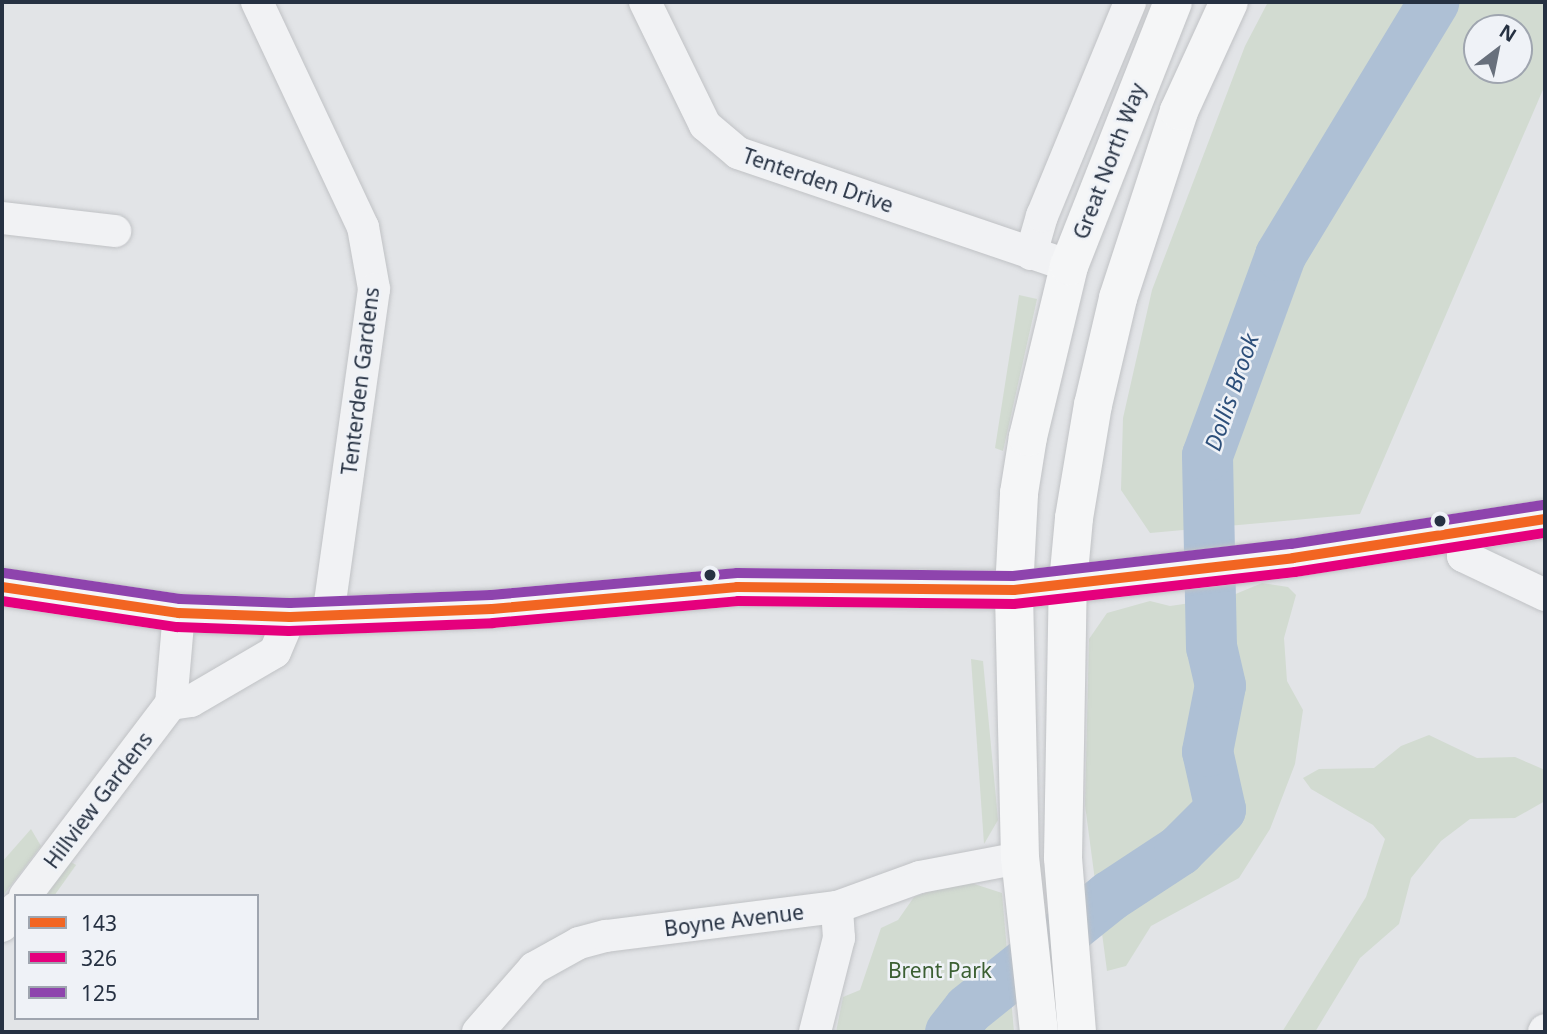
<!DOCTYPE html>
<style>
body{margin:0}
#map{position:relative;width:1547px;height:1034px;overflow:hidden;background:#e2e4e7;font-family:"Noto Sans",sans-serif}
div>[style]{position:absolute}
.green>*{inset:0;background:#d2dbd1}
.river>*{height:51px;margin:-25.5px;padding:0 25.5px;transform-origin:25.5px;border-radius:25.5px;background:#aec0d5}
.roads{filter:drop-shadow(0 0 2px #c0c2c5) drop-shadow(0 0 2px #c0c2c5)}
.minor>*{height:32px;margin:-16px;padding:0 16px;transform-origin:16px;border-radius:16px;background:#f1f2f4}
.primary>*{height:38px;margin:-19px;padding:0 19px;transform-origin:19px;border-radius:19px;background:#f5f6f7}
.trunk>*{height:38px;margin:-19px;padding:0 19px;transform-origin:19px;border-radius:19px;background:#f5f6f7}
.bus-1>*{height:10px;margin:-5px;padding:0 5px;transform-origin:5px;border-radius:5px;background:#f26522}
.bus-2>*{height:10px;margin:-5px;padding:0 5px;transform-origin:5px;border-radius:5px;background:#e5007d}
.bus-3>*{height:10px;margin:-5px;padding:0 5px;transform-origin:5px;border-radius:5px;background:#8e44ad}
.dots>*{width:19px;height:19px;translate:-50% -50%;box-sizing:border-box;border:4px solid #eff2f7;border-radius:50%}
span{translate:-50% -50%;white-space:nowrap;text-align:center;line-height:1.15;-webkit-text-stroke:5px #eff2f7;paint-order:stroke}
.street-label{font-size:21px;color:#263142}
.park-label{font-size:21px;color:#3b5f32}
.water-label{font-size:23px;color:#2d4f7a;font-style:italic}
.frame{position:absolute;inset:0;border:4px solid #263142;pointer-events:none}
.legend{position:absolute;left:14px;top:894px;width:245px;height:126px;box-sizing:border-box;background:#eff2f7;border:2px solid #9fa5af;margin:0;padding:9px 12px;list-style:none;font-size:21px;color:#263142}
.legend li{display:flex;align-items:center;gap:14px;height:35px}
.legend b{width:35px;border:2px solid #9fa5af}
.north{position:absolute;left:1463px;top:14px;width:70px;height:70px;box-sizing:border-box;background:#eff2f7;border:2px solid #9fa5af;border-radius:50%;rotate:32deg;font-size:19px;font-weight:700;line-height:28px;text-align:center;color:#263142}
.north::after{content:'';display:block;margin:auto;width:24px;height:32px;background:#68707c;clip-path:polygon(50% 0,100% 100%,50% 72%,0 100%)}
</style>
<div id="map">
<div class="green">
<i style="clip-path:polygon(evenodd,1268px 2px,1545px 2px,1545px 85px,1360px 514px,1150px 533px,1121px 490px,1123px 418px,1152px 290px,1245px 46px,1268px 2px,1519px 28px,1519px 70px,1477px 70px,1477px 28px,1519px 28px)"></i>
<i style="clip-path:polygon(1019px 295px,1037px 299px,1003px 451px,995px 448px)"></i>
<i style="clip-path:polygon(1262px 583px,1288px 587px,1296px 595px,1284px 638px,1287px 681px,1303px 710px,1295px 764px,1270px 829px,1239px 878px,1151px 926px,1126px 966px,1107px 971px,1085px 805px,1089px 639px,1107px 613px,1150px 601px,1170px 606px,1226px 598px)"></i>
<i style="clip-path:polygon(971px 659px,983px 661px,998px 820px,984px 844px)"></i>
<i style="clip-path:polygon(1429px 735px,1477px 758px,1515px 757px,1545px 770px,1545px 801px,1515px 818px,1470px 819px,1441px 841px,1411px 878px,1399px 924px,1360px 958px,1315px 1032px,1282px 1032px,1366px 897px,1385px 839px,1373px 825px,1311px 789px,1303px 778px,1319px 769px,1374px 768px,1401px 746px)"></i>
<i style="clip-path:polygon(31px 829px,41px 846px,2px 897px,2px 862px)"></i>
<i style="clip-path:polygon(71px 862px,76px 865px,54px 896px,46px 896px)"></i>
<i style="clip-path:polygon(962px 880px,1002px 893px,1014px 1032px,836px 1032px,843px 997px,860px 990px,881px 928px,898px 920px,914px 897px)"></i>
</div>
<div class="river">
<i style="left:950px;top:1032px;width:29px;rotate:-52deg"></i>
<i style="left:968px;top:1009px;width:181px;rotate:-38.7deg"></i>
<i style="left:1109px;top:896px;width:84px;rotate:-33.3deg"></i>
<i style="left:1179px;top:850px;width:58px;rotate:-45deg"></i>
<i style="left:1220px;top:809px;width:59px;rotate:-102.6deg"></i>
<i style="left:1207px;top:751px;width:67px;rotate:-78.9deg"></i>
<i style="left:1220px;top:685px;width:39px;rotate:-103deg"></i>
<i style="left:1211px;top:647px;width:192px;rotate:-91.2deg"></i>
<i style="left:1207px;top:455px;width:213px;rotate:-69.9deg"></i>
<i style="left:1280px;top:255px;width:296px;rotate:-58.8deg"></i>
</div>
<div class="roads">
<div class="minor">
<i style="left:257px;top:2px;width:249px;rotate:64.8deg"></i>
<i style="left:363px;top:227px;width:63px;rotate:79.9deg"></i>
<i style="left:374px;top:289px;width:330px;rotate:98deg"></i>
<i style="left:645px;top:2px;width:137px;rotate:64deg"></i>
<i style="left:705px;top:125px;width:43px;rotate:40.3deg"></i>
<i style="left:738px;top:153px;width:350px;rotate:18.8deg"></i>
<i style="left:2px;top:218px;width:114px;rotate:6.6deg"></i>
<i style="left:1031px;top:254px;width:40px;rotate:-74deg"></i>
<i style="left:1042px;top:216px;width:231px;rotate:-67.6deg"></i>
<i style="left:1463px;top:532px;width:24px;rotate:90deg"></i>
<i style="left:1463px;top:556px;width:91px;rotate:25.4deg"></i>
<i style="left:171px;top:704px;width:91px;rotate:-85deg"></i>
<i style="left:25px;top:896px;width:241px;rotate:-52.8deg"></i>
<i style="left:171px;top:704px;width:20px;rotate:-9deg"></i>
<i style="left:191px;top:701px;width:97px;rotate:-30.3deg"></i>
<i style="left:275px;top:652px;width:38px;rotate:-67deg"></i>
<i style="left:2px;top:926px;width:23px;rotate:-52deg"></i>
<i style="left:478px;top:1032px;width:85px;rotate:-48.8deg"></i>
<i style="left:534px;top:968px;width:51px;rotate:-29.1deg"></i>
<i style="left:579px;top:943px;width:28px;rotate:-15deg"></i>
<i style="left:606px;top:936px;width:233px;rotate:-7.2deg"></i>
<i style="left:837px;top:907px;width:88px;rotate:-19.9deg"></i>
<i style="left:920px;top:877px;width:102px;rotate:-10.8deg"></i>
<i style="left:815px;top:1032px;width:97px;rotate:-75.7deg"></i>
<i style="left:839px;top:938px;width:31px;rotate:-94deg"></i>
<i style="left:1544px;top:1032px;width:2px;rotate:-63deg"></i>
</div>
<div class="primary">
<i style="left:2px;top:587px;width:179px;rotate:8.4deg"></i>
<i style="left:179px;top:613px;width:111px;rotate:2.1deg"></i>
<i style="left:290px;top:617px;width:202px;rotate:-2.3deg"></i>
<i style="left:492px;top:609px;width:246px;rotate:-5.1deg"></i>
<i style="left:737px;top:587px;width:277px;rotate:0.6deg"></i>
<i style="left:1014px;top:590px;width:281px;rotate:-6.5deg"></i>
<i style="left:1293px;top:558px;width:255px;rotate:-8.8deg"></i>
</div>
<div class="trunk">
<i style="left:1039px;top:1032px;width:175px;rotate:-96.2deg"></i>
<i style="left:1020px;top:858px;width:268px;rotate:-91.3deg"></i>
<i style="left:1014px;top:590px;width:97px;rotate:-87deg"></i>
<i style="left:1019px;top:493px;width:57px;rotate:-80.9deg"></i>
<i style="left:1028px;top:437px;width:176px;rotate:-76.5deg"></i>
<i style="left:1069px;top:266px;width:284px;rotate:-68.5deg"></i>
<i style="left:1077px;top:1032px;width:175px;rotate:-94.6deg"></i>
<i style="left:1063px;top:858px;width:275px;rotate:-89deg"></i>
<i style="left:1068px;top:583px;width:65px;rotate:-84.7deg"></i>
<i style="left:1074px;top:518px;width:115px;rotate:-80.5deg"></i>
<i style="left:1093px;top:405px;width:110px;rotate:-76.8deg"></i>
<i style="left:1118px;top:298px;width:197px;rotate:-71.9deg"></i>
<i style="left:1179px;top:111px;width:120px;rotate:-65.4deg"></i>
</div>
</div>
<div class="bus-1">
<i style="left:2px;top:587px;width:179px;rotate:8.4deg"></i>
<i style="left:179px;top:613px;width:111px;rotate:2.1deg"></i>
<i style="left:290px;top:617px;width:202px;rotate:-2.3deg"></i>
<i style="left:492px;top:609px;width:246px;rotate:-5.1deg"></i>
<i style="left:737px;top:587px;width:277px;rotate:0.6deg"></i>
<i style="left:1014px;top:590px;width:281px;rotate:-6.5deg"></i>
<i style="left:1293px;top:558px;width:255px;rotate:-8.8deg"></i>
</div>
<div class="bus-2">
<i style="left:2px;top:601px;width:177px;rotate:8.5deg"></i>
<i style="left:177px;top:627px;width:112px;rotate:2deg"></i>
<i style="left:289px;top:631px;width:204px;rotate:-2.2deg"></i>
<i style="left:493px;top:623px;width:246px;rotate:-5.1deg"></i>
<i style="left:738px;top:601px;width:276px;rotate:0.6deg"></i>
<i style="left:1014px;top:604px;width:283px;rotate:-6.5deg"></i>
<i style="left:1295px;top:572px;width:253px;rotate:-8.9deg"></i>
</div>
<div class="bus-3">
<i style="left:4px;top:573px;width:178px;rotate:8.4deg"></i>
<i style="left:180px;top:599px;width:110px;rotate:2.1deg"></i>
<i style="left:290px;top:603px;width:201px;rotate:-2.3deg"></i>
<i style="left:491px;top:595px;width:247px;rotate:-5.1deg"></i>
<i style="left:737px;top:573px;width:276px;rotate:0.6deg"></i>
<i style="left:1013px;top:576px;width:280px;rotate:-6.6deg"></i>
<i style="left:1291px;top:544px;width:255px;rotate:-8.8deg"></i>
</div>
<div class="dots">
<i style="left:1440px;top:521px;background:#263142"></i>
<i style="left:710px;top:575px;background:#263142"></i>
</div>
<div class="street-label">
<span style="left:1109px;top:161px;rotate:-69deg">Great North Way</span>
<span style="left:818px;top:180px;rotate:19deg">Tenterden Drive</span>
<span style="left:360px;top:381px;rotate:-83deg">Tenterden Gardens</span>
<span style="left:98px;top:800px;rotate:-53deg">Hillview Gardens</span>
<span style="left:734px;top:920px;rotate:-7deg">Boyne Avenue</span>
</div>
<div class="park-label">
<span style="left:940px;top:970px">Brent Park</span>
</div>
<div class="water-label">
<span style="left:1231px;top:392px;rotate:-71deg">Dollis Brook</span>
</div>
<div class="frame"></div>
<ul class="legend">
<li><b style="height:9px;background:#f26522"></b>143</li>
<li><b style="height:9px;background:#e5007d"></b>326</li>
<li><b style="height:9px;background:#8e44ad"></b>125</li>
</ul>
<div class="north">N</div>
</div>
